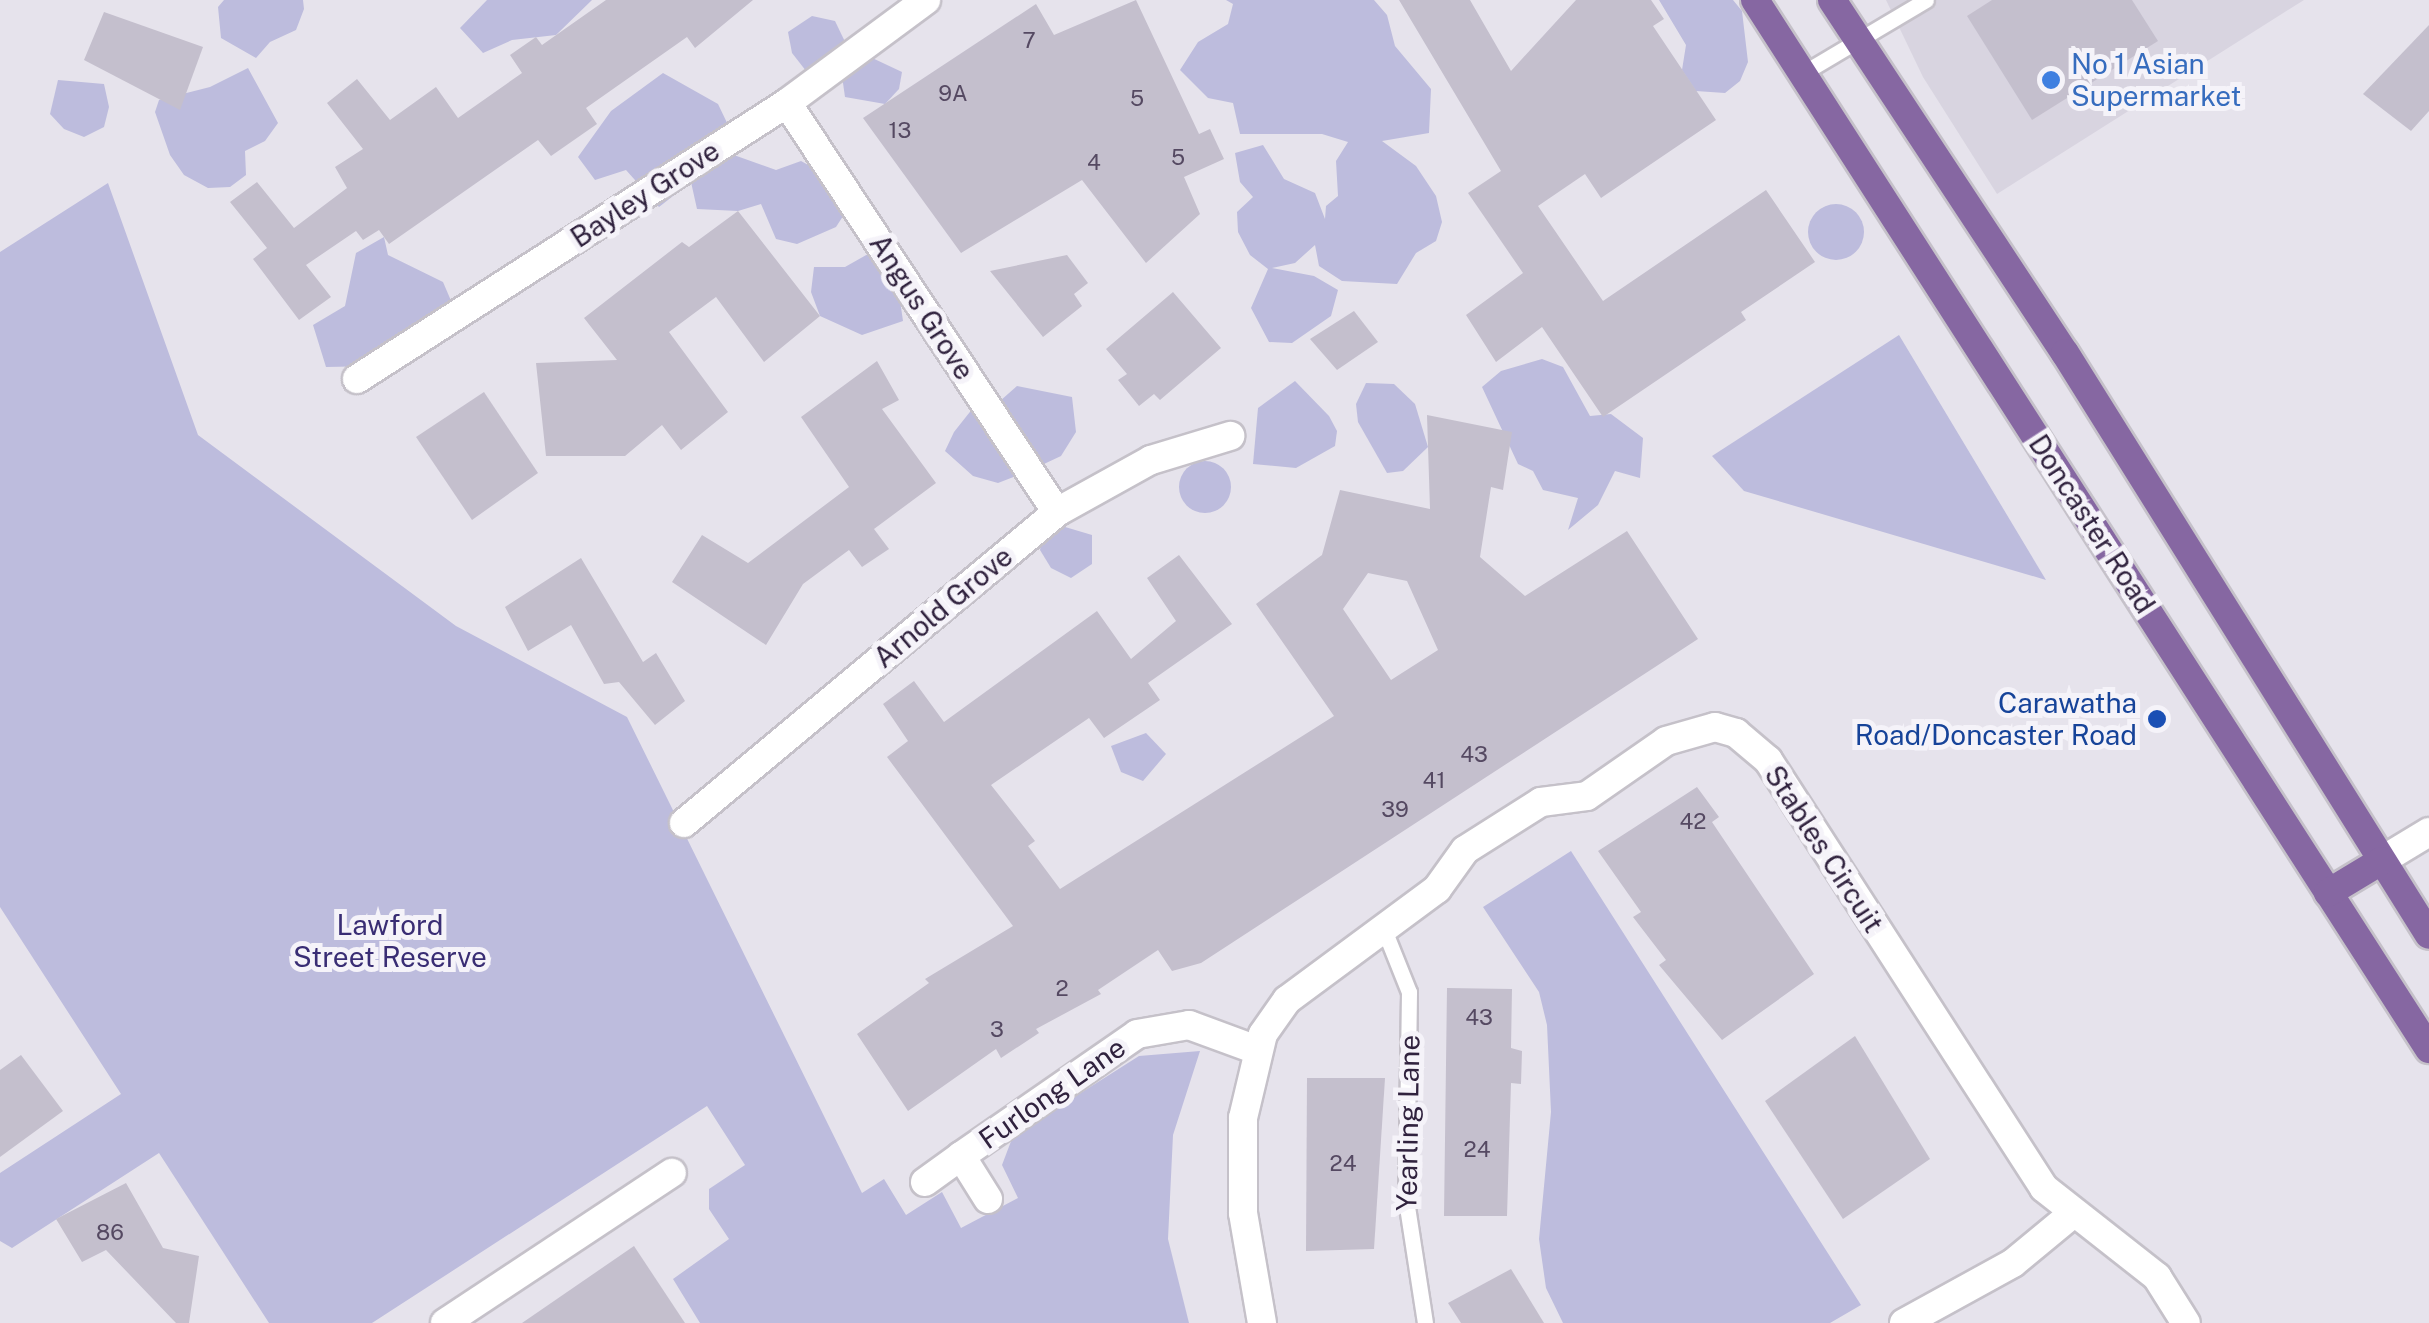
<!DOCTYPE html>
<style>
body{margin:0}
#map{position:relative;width:2429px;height:1323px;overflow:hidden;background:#e6e3ec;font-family:"Public Sans",sans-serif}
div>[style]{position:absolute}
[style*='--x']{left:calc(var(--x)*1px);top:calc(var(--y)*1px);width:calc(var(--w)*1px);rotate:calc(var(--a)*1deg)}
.built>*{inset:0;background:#d8d4e0}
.green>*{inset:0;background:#bdbcdd}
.round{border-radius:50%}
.building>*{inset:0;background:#c4bfcd}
.roads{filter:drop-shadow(2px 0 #c5c1c9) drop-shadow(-2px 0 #c5c1c9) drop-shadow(0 2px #c5c1c9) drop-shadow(0 -2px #c5c1c9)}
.service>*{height:15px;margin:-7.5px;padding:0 7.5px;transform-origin:7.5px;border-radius:7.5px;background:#fff}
.minor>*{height:28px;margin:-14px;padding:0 14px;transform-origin:14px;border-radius:14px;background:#fff}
.primary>*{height:28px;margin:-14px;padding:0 14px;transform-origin:14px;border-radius:14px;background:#8667a2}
.dots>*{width:28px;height:28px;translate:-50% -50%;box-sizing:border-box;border:5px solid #f5f3f9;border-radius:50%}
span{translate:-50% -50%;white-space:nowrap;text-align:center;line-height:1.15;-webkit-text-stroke:10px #f5f3f9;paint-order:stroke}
.number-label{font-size:22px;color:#554962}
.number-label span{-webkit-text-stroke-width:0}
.shop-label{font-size:28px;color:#366cbe}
.left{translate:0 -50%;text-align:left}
.street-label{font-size:28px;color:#30223e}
.transit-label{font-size:28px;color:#164399}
.right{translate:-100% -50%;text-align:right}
.park-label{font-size:28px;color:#392d74}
</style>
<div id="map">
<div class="built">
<div style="clip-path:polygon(1886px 0,2304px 0,1997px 194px,1923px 77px)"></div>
</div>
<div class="green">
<div style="clip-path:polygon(224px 0,303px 0,304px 9px,296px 30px,270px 42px,256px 58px,221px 38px,218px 7px)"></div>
<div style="clip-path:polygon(487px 0,592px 0,556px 35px,512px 40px,483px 53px,460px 28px)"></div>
<div style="clip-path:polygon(1226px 0,1374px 0,1387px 15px,1395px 46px,1431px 89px,1429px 133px,1382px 141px,1416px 166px,1436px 196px,1442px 222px,1436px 241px,1416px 253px,1397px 284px,1342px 281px,1319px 266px,1315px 245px,1295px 263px,1272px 268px,1314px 276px,1338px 290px,1331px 316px,1292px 343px,1269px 342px,1251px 308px,1268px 269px,1250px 255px,1238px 232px,1237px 212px,1253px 197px,1240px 182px,1235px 153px,1263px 145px,1284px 179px,1315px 193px,1325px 219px,1326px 206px,1338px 196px,1336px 161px,1348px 142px,1322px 134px,1240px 134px,1233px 103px,1208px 98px,1180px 70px,1198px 42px,1228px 24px,1233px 4px)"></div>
<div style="clip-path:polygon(1659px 0,1733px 0,1742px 11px,1748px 62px,1740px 81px,1725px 93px,1696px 91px,1682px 70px,1686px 45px)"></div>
<div style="clip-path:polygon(812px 16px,835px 21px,848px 48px,810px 76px,792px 53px,788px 32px)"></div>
<div style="clip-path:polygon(868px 56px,902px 72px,899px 89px,885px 104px,845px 97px,842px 76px)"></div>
<div style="clip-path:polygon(248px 68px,278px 123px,265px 141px,245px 151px,246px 175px,230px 187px,208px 188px,184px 175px,170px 155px,155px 112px,159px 100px,210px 87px)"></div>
<div style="clip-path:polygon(663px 73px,718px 104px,730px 129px,717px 149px,776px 170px,801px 161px,839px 182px,847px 210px,836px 227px,797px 244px,776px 239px,761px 204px,738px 211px,697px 209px,691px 182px,659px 207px,626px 170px,595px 180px,578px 157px,611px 111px)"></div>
<div style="clip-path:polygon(58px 80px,104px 84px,109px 107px,104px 127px,84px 137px,64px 129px,50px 114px)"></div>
<div style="clip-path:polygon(108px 183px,198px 435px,456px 626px,627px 717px,862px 1193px,884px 1179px,906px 1215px,942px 1192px,961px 1228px,1018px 1198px,1002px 1165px,1013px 1136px,1139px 1056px,1200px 1051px,1173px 1135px,1168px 1239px,1189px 1323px,700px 1323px,673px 1279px,729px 1239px,709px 1209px,709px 1189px,745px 1165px,707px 1106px,372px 1323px,269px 1323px,159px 1153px,12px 1248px,0 1241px,0 1173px,121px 1094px,0 907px,0 252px)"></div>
<div class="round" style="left:1808px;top:204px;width:56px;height:56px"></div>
<div style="clip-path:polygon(384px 237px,388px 255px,443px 282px,452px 303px,377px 366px,326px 367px,313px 325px,345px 306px,356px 253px)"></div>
<div style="clip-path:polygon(868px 254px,895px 266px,903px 321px,862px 335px,820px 316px,811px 292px,814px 267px,845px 267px)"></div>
<div style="clip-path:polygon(1899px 335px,2046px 580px,1744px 491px,1712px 456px)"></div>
<div style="clip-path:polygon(1542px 359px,1563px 367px,1590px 416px,1611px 414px,1643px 438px,1640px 478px,1615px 471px,1598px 505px,1568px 530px,1578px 498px,1543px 490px,1533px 471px,1518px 464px,1482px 387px,1501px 371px)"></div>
<div style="clip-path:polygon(1295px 381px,1329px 416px,1337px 431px,1335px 446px,1296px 468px,1253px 464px,1258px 408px)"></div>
<div style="clip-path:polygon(1366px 383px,1394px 384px,1415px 404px,1428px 447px,1403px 471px,1387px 473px,1358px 422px,1356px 404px)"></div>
<div style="clip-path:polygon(1017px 386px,1072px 397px,1076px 432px,1061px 456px,1029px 471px,998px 483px,973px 476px,945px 451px,954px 432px,973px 408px,1000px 401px)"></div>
<div class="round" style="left:1179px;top:461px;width:52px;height:52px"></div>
<div style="clip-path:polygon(1045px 521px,1092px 535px,1092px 564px,1071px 578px,1051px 568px,1040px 550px)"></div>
<div style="clip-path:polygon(1146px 733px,1166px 754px,1143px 781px,1121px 772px,1111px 746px)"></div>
<div style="clip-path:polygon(1571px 851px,1861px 1305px,1830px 1323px,1563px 1323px,1546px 1288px,1539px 1239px,1551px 1112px,1547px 1025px,1539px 992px,1483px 907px)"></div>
</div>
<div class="building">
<div style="clip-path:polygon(606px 0,753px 0,695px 48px,687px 37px,586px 108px,597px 124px,551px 156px,538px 140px,389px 244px,379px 230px,363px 240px,356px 231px,306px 265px,331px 297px,299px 320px,253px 259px,267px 248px,230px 202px,257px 182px,294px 228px,347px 188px,335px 167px,363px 149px,327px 103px,357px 79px,390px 120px,436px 87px,458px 118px,522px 73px,510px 55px,536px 37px,542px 45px)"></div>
<div style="clip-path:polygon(1136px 0,1199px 134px,1210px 129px,1224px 159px,1184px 177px,1200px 214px,1146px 263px,1082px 180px,961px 253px,863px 118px,1036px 4px,1054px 35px)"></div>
<div style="clip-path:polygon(1399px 0,1470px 0,1511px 71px,1576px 0,1651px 0,1664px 19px,1653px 26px,1716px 120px,1601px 198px,1585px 174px,1538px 206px,1603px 301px,1766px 190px,1815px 262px,1741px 312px,1746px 320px,1603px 417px,1542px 327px,1496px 362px,1466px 315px,1523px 273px,1468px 193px,1501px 171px)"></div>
<div style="clip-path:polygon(1992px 0,2132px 0,2158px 41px,2032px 120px,1967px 16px)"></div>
<div style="clip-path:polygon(104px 12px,203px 47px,180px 110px,84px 60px)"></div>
<div style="clip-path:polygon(2429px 25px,2429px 111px,2411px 131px,2363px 94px)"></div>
<div style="clip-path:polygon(738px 211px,820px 316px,764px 362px,716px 297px,669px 332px,728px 412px,681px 450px,662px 425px,625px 456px,546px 456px,536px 363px,617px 360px,584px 318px,682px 242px,689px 247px)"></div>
<div style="clip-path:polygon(1067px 255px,1088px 283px,1074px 294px,1082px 306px,1043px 337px,990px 271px)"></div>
<div style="clip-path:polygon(1173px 292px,1221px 348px,1160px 400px,1154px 394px,1139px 406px,1118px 380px,1127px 374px,1106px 349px)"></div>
<div style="clip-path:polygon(1354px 311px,1378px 342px,1337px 370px,1310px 339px)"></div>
<div style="clip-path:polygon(877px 361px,899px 400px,882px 409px,936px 483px,874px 529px,889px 549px,862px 567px,849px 550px,803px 584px,766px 645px,672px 582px,702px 535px,748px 563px,849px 487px,801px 417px)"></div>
<div style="clip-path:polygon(484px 392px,538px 473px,472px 520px,416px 437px)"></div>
<div style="clip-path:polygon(evenodd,1427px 415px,1512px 432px,1503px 490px,1491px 487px,1480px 557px,1525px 596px,1627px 531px,1698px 639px,1201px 963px,1172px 971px,1158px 950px,1098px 990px,1101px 994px,1036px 1029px,1039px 1033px,1001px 1058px,996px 1049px,908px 1111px,857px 1034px,929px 983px,925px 979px,1013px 926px,887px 757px,908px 741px,883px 704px,914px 681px,944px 722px,1097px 611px,1131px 659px,1176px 621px,1147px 578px,1179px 555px,1232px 624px,1148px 683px,1160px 700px,1104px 738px,1089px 718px,991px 785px,1035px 841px,1028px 846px,1060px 889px,1334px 716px,1256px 604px,1322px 555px,1340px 490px,1430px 509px,1427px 415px,1368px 573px,1407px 581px,1438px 650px,1391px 680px,1343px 609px,1368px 573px)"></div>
<div style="clip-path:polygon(581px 558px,643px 662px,656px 653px,685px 701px,655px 725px,619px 682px,604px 684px,571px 625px,528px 651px,505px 607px)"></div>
<div style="clip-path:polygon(1697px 787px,1719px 817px,1712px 822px,1814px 974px,1722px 1040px,1659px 965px,1666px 960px,1633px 917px,1641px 912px,1598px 851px)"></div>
<div style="clip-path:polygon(1447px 988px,1512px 989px,1511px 1048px,1522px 1051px,1521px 1084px,1511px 1083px,1507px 1216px,1444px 1216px)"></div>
<div style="clip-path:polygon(1855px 1036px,1930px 1159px,1843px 1219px,1765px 1101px)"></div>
<div style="clip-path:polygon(21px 1055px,63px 1111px,0 1157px,0 1070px)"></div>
<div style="clip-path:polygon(1307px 1078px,1385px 1078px,1374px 1249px,1306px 1251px)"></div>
<div style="clip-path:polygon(126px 1183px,163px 1248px,199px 1256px,189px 1323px,176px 1323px,106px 1250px,82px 1262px,56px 1219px)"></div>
<div style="clip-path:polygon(634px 1246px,685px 1323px,522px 1323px)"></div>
<div style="clip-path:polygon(1511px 1269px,1544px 1323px,1461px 1323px,1448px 1303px)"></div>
</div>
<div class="roads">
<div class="service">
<div style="--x:1803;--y:73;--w:143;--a:-30.7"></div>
<div style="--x:1383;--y:927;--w:70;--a:68.2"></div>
<div style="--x:1409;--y:992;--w:208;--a:90.8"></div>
<div style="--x:1406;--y:1200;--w:124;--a:81.2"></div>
</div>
<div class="minor">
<div style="--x:787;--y:103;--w:490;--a:56.6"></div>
<div style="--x:357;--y:379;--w:511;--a:-32.69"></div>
<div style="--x:787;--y:103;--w:173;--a:-36.5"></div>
<div style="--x:684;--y:823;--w:486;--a:-39.8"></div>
<div style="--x:1057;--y:512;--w:107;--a:-29"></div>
<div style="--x:1151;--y:460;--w:83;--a:-16.9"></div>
<div style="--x:2381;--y:861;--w:56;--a:-31.1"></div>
<div style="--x:925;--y:1182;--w:44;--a:-35.8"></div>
<div style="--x:988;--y:1199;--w:51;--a:-122.1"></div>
<div style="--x:961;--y:1156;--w:214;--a:-34.7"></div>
<div style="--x:1137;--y:1034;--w:53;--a:-9.8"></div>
<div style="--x:1189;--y:1025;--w:72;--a:20.2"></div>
<div style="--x:445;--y:1323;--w:272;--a:-33.5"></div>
<div style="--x:1262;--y:1323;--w:112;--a:-99.8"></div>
<div style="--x:1243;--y:1213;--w:95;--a:-90"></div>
<div style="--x:1243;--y:1118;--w:86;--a:-76.6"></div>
<div style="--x:1263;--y:1034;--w:42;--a:-54.8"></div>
<div style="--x:1287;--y:1000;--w:187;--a:-36.5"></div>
<div style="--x:1437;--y:889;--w:48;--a:-54.3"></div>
<div style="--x:1465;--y:850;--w:90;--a:-32.3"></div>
<div style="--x:1541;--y:802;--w:46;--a:-7.4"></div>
<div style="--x:1587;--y:796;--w:96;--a:-34.8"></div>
<div style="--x:1666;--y:741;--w:51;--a:-15.9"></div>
<div style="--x:1715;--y:727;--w:22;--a:16"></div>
<div style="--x:1736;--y:733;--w:42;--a:40.2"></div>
<div style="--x:1768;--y:760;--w:509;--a:57.18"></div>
<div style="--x:2044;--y:1188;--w:144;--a:38.2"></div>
<div style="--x:2157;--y:1277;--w:54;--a:57.8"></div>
<div style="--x:1904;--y:1323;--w:124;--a:-28.8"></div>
<div style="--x:2013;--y:1263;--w:75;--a:-39.6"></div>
</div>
<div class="primary">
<div style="--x:1755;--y:0;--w:1247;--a:57.28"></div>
<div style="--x:1832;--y:0;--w:423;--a:56.6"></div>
<div style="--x:2065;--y:353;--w:686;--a:57.98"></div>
<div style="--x:2328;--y:893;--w:62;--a:-31.1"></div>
</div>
</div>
<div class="dots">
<div style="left:2051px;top:80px;background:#3f7fe0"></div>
<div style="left:2157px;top:719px;background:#1a4fb4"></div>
</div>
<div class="number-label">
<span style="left:1029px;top:41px">7</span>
<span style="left:953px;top:94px">9A</span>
<span style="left:1137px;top:99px">5</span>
<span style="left:900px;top:131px">13</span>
<span style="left:1178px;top:158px">5</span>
<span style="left:1094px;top:163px">4</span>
<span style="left:1474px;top:755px">43</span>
<span style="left:1434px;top:781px">41</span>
<span style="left:1395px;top:810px">39</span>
<span style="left:1693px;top:822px">42</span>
<span style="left:1062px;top:989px">2</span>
<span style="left:1479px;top:1018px">43</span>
<span style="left:997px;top:1030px">3</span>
<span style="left:1477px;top:1150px">24</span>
<span style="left:1343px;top:1164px">24</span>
<span style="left:110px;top:1233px">86</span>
</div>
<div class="shop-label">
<span class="left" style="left:2071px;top:80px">No 1 Asian<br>Supermarket</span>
</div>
<div class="street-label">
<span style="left:645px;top:194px;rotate:-33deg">Bayley Grove</span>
<span style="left:922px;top:307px;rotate:57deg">Angus Grove</span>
<span style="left:2092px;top:524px;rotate:57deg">Doncaster Road</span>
<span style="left:943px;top:607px;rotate:-40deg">Arnold Grove</span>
<span style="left:1824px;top:849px;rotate:57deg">Stables Circuit</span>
<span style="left:1052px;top:1093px;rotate:-35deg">Furlong Lane</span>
<span style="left:1408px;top:1123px;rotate:-89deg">Yearling Lane</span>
</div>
<div class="transit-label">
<span class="right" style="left:2137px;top:719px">Carawatha<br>Road/Doncaster Road</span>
</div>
<div class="park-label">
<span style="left:390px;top:941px">Lawford<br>Street Reserve</span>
</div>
</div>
